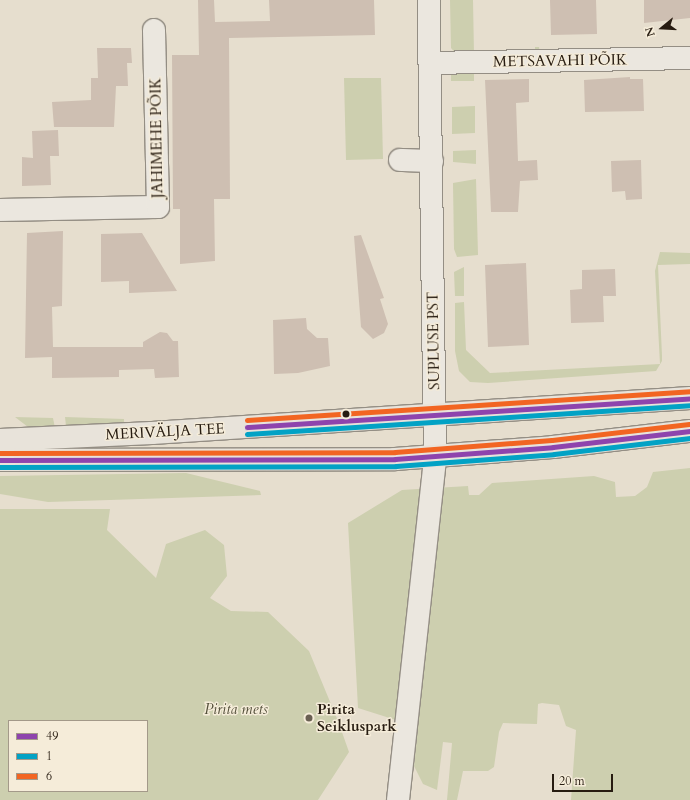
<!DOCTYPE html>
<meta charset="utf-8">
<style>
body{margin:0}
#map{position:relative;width:690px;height:800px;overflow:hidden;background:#e6dece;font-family:Cardo,serif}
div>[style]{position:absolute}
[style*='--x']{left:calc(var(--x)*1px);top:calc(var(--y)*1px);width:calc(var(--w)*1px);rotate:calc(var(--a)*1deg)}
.green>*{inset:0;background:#cdcfaf}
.building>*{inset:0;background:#cebfb2}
.roads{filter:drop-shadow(1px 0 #948e84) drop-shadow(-1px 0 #948e84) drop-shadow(0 1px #948e84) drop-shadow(0 -1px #948e84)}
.minor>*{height:22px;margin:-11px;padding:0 11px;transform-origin:11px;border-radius:11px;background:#ebe7df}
.major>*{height:22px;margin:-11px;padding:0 11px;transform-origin:11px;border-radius:11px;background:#e8e3da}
.bus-1>*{height:5px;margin:-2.5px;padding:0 2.5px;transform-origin:2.5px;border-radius:2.5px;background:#8e44ad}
.bus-2>*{height:5px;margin:-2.5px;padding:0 2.5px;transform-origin:2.5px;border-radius:2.5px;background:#02a2c5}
.bus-3>*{height:5px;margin:-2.5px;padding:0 2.5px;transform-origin:2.5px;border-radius:2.5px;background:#f26522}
.dots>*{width:11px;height:11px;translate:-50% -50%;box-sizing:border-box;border:2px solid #f5ecd9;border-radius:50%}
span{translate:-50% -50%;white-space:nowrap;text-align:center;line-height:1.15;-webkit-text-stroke:3px #f5ecd9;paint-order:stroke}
.street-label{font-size:15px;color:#271c11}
.poi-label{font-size:15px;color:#271c11;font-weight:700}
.left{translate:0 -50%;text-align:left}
.park-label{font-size:15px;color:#524e39;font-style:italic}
.legend{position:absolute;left:8px;top:720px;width:140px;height:72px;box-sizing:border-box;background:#f5ecd9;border:1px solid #a39989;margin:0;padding:5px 7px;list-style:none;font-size:12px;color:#271c11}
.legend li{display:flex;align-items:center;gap:8px;height:20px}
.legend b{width:20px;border:1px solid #a39989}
.north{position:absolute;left:642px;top:8px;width:40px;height:40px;-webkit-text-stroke:3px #f5ecd9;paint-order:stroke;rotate:252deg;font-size:11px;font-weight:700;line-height:16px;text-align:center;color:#271c11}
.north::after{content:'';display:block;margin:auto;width:14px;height:18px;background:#271c11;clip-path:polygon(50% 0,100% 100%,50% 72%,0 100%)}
.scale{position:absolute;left:552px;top:774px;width:61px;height:18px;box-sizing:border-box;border:2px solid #271c11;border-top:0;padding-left:5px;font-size:12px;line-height:14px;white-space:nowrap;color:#271c11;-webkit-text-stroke:3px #f5ecd9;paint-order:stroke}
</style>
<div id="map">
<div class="green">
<div style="clip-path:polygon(450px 0,473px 0,474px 54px,535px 53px,535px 47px,539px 47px,540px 55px,458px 56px,451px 48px)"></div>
<div style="clip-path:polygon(474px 71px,474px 81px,451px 81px,451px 72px)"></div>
<div style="clip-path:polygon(344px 78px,381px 78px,383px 159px,346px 160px)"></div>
<div style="clip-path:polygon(475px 106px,475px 133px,452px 134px,452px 107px)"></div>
<div style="clip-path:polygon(476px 150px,476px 164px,453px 162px,453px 151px)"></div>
<div style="clip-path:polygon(476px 179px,478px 255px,457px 257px,454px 249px,453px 183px)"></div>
<div style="clip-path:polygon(660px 252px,690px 253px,690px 264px,658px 265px,662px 356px,662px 361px,656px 371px,488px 383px,470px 382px,459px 371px,455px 351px,455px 303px,464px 302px,466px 350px,490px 373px,660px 364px,655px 271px)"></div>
<div style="clip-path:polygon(464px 267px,464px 296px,455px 296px,454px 272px)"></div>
<div style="clip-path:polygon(15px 417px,53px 418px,55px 428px,28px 427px)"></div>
<div style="clip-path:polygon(65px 417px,124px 419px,124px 423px,66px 426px)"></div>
<div style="clip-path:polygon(690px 468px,690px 800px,571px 800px,576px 730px,566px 726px,559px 705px,542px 703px,538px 704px,537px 724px,503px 723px,499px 732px,494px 767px,488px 771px,463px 771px,457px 800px,447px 800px,452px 743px,443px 742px,437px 790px,423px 784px,414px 766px,418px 727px,358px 708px,348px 523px,402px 490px,468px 486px,469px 495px,479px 495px,492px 483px,594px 476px,615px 482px,616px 497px,635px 496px,647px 487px,653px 472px)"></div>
<div style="clip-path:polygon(186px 473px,260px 491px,261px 495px,48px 502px,0 494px,0 476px)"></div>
<div style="clip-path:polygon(evenodd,0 509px,110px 509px,107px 530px,156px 578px,166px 544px,205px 530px,224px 545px,227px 576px,210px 598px,231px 611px,268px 612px,309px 651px,338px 721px,349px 752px,318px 800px,0 800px,0 509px,9px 721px,147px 721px,147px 791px,9px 791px,9px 721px)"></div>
</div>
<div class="building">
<div style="clip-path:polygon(198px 0,214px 0,215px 22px,270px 21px,269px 0,374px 0,375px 35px,229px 38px,230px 199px,214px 199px,215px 261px,180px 264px,180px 209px,173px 209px,172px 55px,199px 55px)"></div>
<div style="clip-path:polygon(550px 0,596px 0,597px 34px,551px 35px)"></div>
<div style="clip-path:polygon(644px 0,690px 0,690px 18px,644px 23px)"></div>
<div style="clip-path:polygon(97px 48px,131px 48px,132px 63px,127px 63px,128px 86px,116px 86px,114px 127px,54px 127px,52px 102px,91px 100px,91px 78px,98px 78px)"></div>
<div style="clip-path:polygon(630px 77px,630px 79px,643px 79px,644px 111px,585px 112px,584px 80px)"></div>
<div style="clip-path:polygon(529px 79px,529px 102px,516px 103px,518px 161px,537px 160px,538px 180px,520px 181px,518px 212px,491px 212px,485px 80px)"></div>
<div style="clip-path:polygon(58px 130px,59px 156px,50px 156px,51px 185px,22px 186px,22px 157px,33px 158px,32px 131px)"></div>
<div style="clip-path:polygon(641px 160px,642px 199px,626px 200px,625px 191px,612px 192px,611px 161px)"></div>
<div style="clip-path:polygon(63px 231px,62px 306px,52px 307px,53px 347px,143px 347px,143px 342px,160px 332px,167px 333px,173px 341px,178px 341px,179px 377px,155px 378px,154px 369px,119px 370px,119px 377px,52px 378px,52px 357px,25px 358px,27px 233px)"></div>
<div style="clip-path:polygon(142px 233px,177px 291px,129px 293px,129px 281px,101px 282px,101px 234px)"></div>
<div style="clip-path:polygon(361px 235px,384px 298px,380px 299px,388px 324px,384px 333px,373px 339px,361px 327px,354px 236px)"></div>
<div style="clip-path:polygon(526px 263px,529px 345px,488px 347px,485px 265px)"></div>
<div style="clip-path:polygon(615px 269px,616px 296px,603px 296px,604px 322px,571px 323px,570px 290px,582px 289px,582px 270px)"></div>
<div style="clip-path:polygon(306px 318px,307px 329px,317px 338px,328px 338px,330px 366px,298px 373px,274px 374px,273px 320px)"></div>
</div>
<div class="roads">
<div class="minor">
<div style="--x:430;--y:63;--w:260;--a:-1.1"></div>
<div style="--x:400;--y:160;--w:32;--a:2"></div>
<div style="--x:0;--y:210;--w:158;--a:-1.1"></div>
<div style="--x:158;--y:207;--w:177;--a:-91.3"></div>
<div style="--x:398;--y:800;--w:345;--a:-83.8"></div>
<div style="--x:435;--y:457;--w:457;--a:-90.8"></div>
</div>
<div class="major">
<div style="--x:0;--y:440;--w:152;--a:-2.6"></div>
<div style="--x:152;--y:433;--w:539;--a:-3.72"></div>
<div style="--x:0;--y:460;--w:395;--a:-0.1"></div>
<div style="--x:395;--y:459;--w:158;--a:-4.3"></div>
<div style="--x:553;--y:447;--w:138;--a:-6.7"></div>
</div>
</div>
<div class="bus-1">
<div style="--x:247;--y:427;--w:444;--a:-3.7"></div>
<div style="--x:0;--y:460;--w:395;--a:-0.1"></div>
<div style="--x:395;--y:459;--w:158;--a:-4.3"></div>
<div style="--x:553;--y:447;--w:138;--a:-6.7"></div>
</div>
<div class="bus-2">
<div style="--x:247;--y:434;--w:444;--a:-3.7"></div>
<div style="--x:0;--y:467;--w:396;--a:-0.1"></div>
<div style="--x:396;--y:466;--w:158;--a:-4.3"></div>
<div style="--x:554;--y:454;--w:137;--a:-6.7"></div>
</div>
<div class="bus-3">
<div style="--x:247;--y:420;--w:444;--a:-3.7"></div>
<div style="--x:0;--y:453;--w:395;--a:-0.1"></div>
<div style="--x:395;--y:452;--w:157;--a:-4.4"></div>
<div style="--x:552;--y:440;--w:138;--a:-6.7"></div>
</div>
<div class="dots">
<div style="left:346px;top:414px;background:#271c11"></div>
<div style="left:309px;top:718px;background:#6a6053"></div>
</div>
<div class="street-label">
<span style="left:560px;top:61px;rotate:-1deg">METSAVAHI PÕIK</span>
<span style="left:157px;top:138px;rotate:-91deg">JAHIMEHE PÕIK</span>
<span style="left:434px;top:341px;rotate:-91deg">SUPLUSE PST</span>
<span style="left:165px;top:432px;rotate:-3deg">MERIVÄLJA TEE</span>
</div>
<div class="poi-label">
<span class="left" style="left:317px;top:718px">Pirita<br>Seikluspark</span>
</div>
<div class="park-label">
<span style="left:236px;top:710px">Pirita mets</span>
</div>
<ul class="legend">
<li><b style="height:5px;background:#8e44ad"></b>49</li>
<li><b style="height:5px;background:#02a2c5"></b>1</li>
<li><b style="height:5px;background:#f26522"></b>6</li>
</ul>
<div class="north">N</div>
<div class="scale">20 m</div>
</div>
